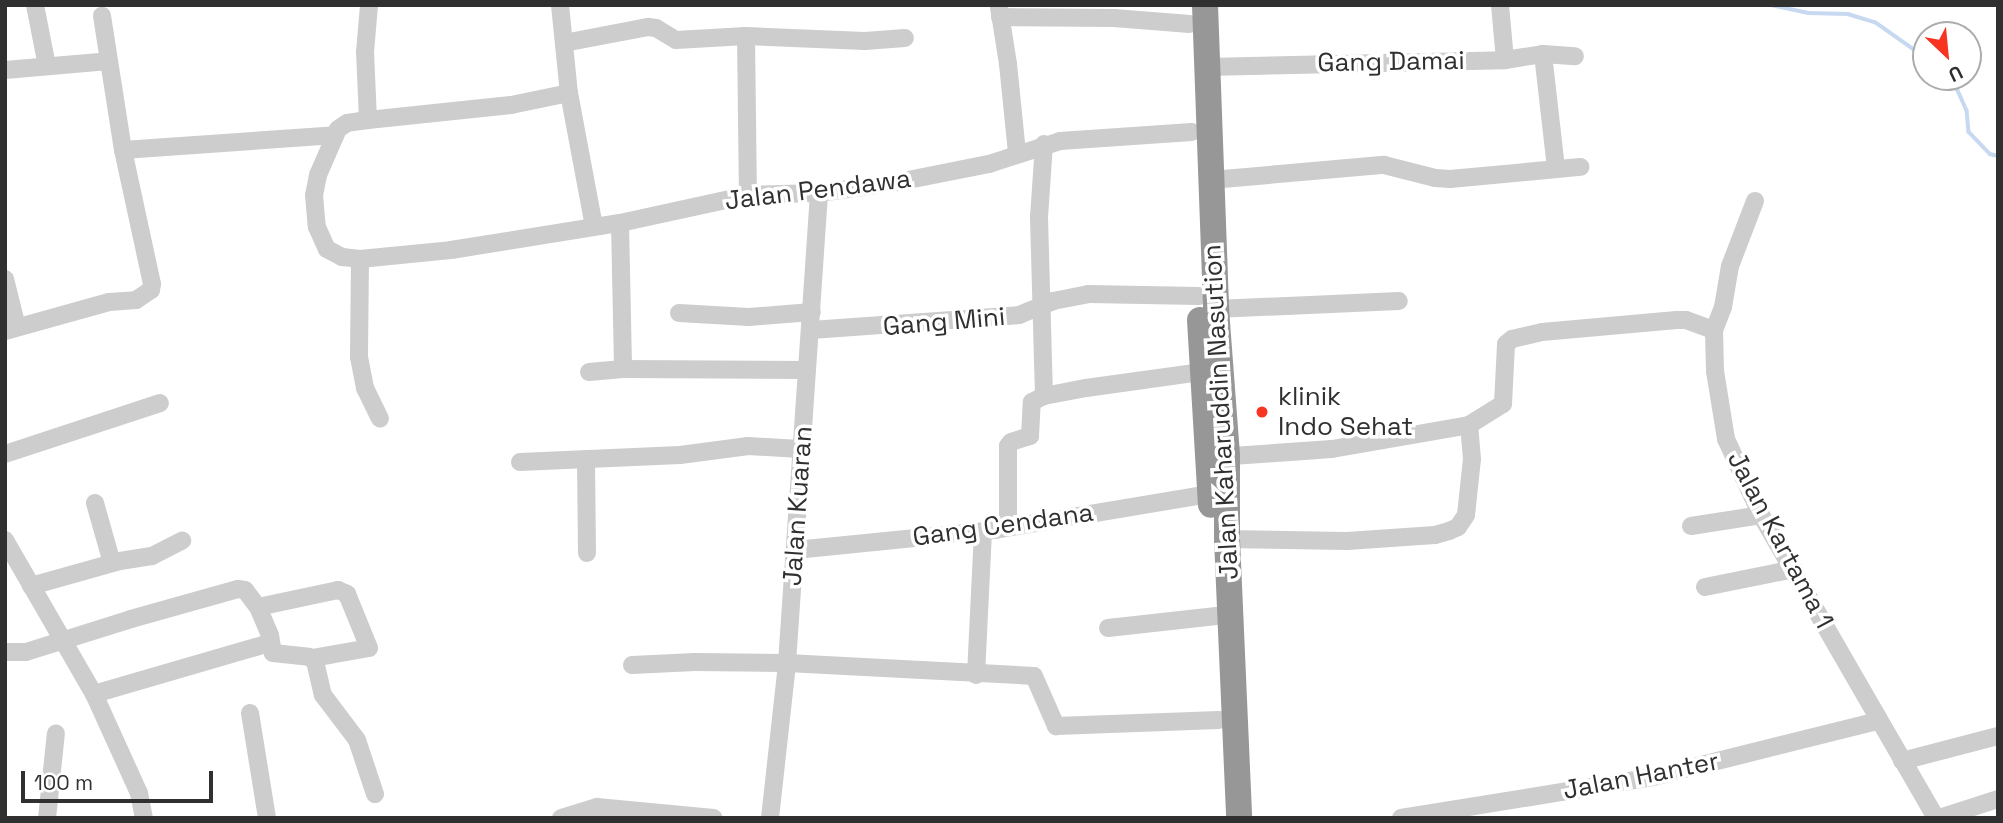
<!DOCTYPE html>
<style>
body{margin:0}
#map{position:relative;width:2003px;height:823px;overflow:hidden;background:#fff;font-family:"Space Grotesk",sans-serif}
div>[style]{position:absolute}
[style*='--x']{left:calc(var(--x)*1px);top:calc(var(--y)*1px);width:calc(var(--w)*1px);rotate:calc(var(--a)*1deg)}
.stream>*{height:3.5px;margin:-1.75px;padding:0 1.75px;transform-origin:1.75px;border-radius:1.75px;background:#c7d9f0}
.minor>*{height:18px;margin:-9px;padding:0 9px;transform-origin:9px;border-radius:9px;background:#cdcdcd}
.highway>*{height:26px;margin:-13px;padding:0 13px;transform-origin:13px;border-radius:13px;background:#979797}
.dots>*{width:19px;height:19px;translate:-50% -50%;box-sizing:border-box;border:4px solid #fff;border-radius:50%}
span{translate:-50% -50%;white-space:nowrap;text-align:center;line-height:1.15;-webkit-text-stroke:7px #fff;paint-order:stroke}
.street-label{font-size:26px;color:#303030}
.poi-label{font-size:26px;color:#303030}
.left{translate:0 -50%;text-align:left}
.frame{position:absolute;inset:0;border:7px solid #303030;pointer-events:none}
.north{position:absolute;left:1912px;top:21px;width:70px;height:70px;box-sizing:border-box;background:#fff;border:2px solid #acacac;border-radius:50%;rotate:154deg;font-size:19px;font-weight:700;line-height:28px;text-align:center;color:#303030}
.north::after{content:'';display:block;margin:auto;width:24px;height:32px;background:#f73422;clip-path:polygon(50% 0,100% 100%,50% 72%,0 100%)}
.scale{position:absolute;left:21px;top:771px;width:192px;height:32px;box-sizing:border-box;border:4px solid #303030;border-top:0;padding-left:9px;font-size:21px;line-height:24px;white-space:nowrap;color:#303030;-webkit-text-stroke:5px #fff;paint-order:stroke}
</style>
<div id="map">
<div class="stream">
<div style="--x:1771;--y:5;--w:38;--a:12"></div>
<div style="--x:1808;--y:13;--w:40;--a:1.4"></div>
<div style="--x:1848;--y:14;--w:28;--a:17"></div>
<div style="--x:1875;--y:22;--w:62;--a:35.2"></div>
<div style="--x:1952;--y:77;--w:36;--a:66"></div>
<div style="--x:1967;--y:110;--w:22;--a:85"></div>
<div style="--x:1969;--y:132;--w:30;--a:46"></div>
<div style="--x:1990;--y:154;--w:8;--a:14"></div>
</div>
<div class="minor">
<div style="--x:35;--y:5;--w:62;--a:78.9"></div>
<div style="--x:560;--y:5;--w:88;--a:84.2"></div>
<div style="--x:569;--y:93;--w:59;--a:168.3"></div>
<div style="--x:511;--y:105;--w:144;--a:174"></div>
<div style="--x:368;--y:120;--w:21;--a:172"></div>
<div style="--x:347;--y:123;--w:11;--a:146"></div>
<div style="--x:338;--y:129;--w:50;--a:113.5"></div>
<div style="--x:318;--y:175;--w:20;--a:101"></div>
<div style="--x:314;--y:195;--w:32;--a:85"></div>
<div style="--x:317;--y:227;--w:24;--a:66"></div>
<div style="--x:327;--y:249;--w:17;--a:28"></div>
<div style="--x:342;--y:257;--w:18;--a:6"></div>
<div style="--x:360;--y:259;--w:91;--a:-5.6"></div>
<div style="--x:451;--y:250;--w:171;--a:-9.1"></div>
<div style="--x:620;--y:223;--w:131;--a:-12.3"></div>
<div style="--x:748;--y:195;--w:71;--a:-1.6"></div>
<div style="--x:819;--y:193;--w:80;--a:-7.9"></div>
<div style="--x:898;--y:182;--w:93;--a:-11.2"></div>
<div style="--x:989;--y:164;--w:75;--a:-17.9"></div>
<div style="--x:1060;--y:141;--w:132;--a:-3.9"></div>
<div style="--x:1500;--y:5;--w:55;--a:84.8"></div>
<div style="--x:999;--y:7;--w:58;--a:81"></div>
<div style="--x:1008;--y:64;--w:88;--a:84.2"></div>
<div style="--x:1000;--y:17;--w:114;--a:0.5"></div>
<div style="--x:1114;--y:18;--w:76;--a:4.5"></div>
<div style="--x:746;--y:36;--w:159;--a:89.3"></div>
<div style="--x:564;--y:43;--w:86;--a:-10.8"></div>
<div style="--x:648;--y:27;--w:8;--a:7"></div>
<div style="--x:656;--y:28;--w:23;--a:31"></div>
<div style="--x:676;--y:40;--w:70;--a:-3.3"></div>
<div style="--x:746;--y:36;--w:119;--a:2.4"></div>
<div style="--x:865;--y:41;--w:40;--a:-4.3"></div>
<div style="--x:1543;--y:54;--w:115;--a:83.5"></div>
<div style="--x:1207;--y:67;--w:298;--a:-1.3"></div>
<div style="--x:1505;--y:60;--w:38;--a:-9"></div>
<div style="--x:1543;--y:54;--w:32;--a:4"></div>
<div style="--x:5;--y:70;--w:104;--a:-4.9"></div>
<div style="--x:569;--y:93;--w:135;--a:79.4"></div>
<div style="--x:368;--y:120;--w:68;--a:-92.5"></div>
<div style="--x:365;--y:52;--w:47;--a:-85.1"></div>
<div style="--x:1044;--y:144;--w:73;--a:93.9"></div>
<div style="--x:1039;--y:217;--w:179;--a:88.4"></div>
<div style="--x:123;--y:150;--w:213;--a:-4"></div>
<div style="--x:1211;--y:180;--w:174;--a:-5"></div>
<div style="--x:1384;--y:165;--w:53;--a:14.3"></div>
<div style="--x:1435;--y:178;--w:15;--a:4"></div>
<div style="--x:1450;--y:179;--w:131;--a:-5.3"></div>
<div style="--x:1755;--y:201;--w:70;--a:111"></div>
<div style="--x:1730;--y:266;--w:42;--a:99.7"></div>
<div style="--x:1723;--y:307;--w:25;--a:111"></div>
<div style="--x:1714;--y:330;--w:41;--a:88.6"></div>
<div style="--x:1715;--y:371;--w:69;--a:80.8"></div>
<div style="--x:1726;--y:439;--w:84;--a:65.3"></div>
<div style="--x:1761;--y:515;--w:350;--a:60"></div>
<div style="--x:620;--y:223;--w:146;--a:88.8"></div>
<div style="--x:360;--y:259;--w:98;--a:90.6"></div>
<div style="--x:359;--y:357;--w:32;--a:79"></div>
<div style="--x:365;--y:388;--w:34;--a:64"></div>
<div style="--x:5;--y:279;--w:49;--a:76"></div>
<div style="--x:1216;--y:309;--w:183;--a:-2.5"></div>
<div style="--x:679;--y:313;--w:70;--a:3.3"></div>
<div style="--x:749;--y:317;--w:63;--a:-4.5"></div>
<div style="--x:811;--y:330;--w:209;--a:-4.1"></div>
<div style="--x:1019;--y:315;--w:37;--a:-22"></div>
<div style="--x:1053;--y:301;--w:36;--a:-11"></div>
<div style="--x:1088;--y:294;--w:111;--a:1"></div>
<div style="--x:5;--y:331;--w:108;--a:-15.6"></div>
<div style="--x:109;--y:302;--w:27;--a:-4"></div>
<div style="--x:136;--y:300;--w:18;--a:-34"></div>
<div style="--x:151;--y:290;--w:6;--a:-81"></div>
<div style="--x:152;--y:284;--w:137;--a:-102.2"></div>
<div style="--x:123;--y:150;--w:136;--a:-98.9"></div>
<div style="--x:589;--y:372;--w:34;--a:-5"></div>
<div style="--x:623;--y:369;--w:184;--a:0.3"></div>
<div style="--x:5;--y:454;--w:163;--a:-18.2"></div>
<div style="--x:1218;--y:457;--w:114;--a:-4"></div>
<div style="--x:1332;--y:449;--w:139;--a:-9.9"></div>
<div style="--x:1469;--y:425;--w:40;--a:-32"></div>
<div style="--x:1503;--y:404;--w:60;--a:-87.1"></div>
<div style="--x:1506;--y:344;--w:8;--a:-40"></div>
<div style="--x:1512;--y:339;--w:31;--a:-13"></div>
<div style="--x:1542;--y:332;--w:135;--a:-5.1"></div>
<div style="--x:1676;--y:320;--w:10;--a:0"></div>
<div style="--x:1686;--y:320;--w:30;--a:20"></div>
<div style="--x:586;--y:459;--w:94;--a:89.4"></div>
<div style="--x:520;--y:462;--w:160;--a:-2.5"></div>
<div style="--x:680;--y:455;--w:69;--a:-7.5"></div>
<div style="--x:748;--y:446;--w:52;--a:3.3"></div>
<div style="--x:95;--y:503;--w:62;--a:74.2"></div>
<div style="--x:1691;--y:526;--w:71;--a:-8.9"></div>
<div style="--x:1008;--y:527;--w:81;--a:-90"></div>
<div style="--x:1008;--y:446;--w:5;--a:-53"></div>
<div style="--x:1011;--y:442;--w:20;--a:-18"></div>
<div style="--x:1030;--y:436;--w:34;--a:-87"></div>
<div style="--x:1032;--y:402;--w:13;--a:-27"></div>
<div style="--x:1044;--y:396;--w:43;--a:-10.8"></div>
<div style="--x:1086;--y:388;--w:117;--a:-7.9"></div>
<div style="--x:1227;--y:539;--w:120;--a:1"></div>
<div style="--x:1347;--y:541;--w:88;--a:-3.9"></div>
<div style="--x:1435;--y:535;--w:15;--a:-16"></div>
<div style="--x:1449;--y:531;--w:10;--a:-24"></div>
<div style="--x:1458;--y:527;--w:14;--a:-56"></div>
<div style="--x:1466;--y:515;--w:56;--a:-83.9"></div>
<div style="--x:1472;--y:459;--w:34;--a:-95"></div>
<div style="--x:5;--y:540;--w:178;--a:60"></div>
<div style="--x:94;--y:694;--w:109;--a:65.6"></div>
<div style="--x:139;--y:793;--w:25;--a:79"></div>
<div style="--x:795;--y:550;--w:200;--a:-5.7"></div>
<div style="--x:994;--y:530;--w:219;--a:-9.5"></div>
<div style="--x:31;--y:586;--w:92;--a:-15.7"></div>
<div style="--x:120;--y:561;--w:32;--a:-9"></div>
<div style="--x:152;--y:556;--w:34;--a:-27"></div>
<div style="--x:1705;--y:587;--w:91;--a:-11.4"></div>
<div style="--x:258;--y:607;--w:82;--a:-12"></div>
<div style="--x:338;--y:590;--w:10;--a:24"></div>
<div style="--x:347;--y:594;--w:58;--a:67.8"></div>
<div style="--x:369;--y:648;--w:58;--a:170"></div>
<div style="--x:1108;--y:628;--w:109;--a:-6.3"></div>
<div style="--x:5;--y:652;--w:21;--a:0"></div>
<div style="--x:26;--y:652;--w:110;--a:-17.4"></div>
<div style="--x:131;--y:619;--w:111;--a:-15.7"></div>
<div style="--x:238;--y:589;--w:7;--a:8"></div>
<div style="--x:245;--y:590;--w:21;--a:53"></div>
<div style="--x:258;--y:607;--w:30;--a:67"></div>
<div style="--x:270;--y:635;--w:18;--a:81"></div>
<div style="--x:273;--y:653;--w:36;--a:6"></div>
<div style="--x:309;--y:657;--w:7;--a:34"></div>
<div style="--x:315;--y:661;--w:35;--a:77"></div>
<div style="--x:323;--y:695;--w:56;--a:52.9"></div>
<div style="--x:357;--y:740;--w:57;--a:71.6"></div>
<div style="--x:632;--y:665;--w:63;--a:-2.7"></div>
<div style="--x:695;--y:662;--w:92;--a:0.6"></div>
<div style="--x:787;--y:663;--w:247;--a:3"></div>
<div style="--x:1034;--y:676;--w:55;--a:66.3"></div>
<div style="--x:1056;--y:726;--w:163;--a:-2.1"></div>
<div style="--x:976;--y:675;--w:144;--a:-87.2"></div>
<div style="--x:94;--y:694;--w:182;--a:-16.2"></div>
<div style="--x:250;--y:713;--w:106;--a:80.8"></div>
<div style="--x:1902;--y:761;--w:99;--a:-14.6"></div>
<div style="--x:47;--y:818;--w:85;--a:-84"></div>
<div style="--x:561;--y:818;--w:38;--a:-17"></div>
<div style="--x:597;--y:807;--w:117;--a:5.4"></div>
<div style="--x:770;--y:818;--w:156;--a:-83.7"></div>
<div style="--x:787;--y:663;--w:471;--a:-86.1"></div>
<div style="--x:1401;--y:818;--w:255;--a:-9.2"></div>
<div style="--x:1653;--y:777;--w:232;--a:-14"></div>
<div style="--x:1939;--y:818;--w:62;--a:-17.9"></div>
</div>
<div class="highway">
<div style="--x:1205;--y:5;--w:304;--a:87.9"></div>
<div style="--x:1216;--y:309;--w:148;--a:85.7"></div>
<div style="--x:1227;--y:457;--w:82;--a:90"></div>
<div style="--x:1227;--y:539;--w:279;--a:87.5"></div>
<div style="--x:1200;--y:320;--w:185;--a:86.6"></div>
</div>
<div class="dots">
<div style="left:1262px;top:412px;background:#f73422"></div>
</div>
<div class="street-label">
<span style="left:1391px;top:62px;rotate:-1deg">Gang Damai</span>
<span style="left:818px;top:190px;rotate:-7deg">Jalan Pendawa</span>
<span style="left:944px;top:322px;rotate:-5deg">Gang Mini</span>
<span style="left:1221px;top:412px;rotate:-93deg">Jalan Kaharuddin Nasution</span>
<span style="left:798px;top:506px;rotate:-86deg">Jalan Kuaran</span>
<span style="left:1003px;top:525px;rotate:-8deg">Gang Cendana</span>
<span style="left:1780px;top:540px;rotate:62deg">Jalan Kartama 1</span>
<span style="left:1641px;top:776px;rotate:-11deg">Jalan Hanter</span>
</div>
<div class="poi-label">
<span class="left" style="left:1278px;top:412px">klinik<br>Indo Sehat</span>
</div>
<div class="frame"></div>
<div class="north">U</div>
<div class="scale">100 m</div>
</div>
